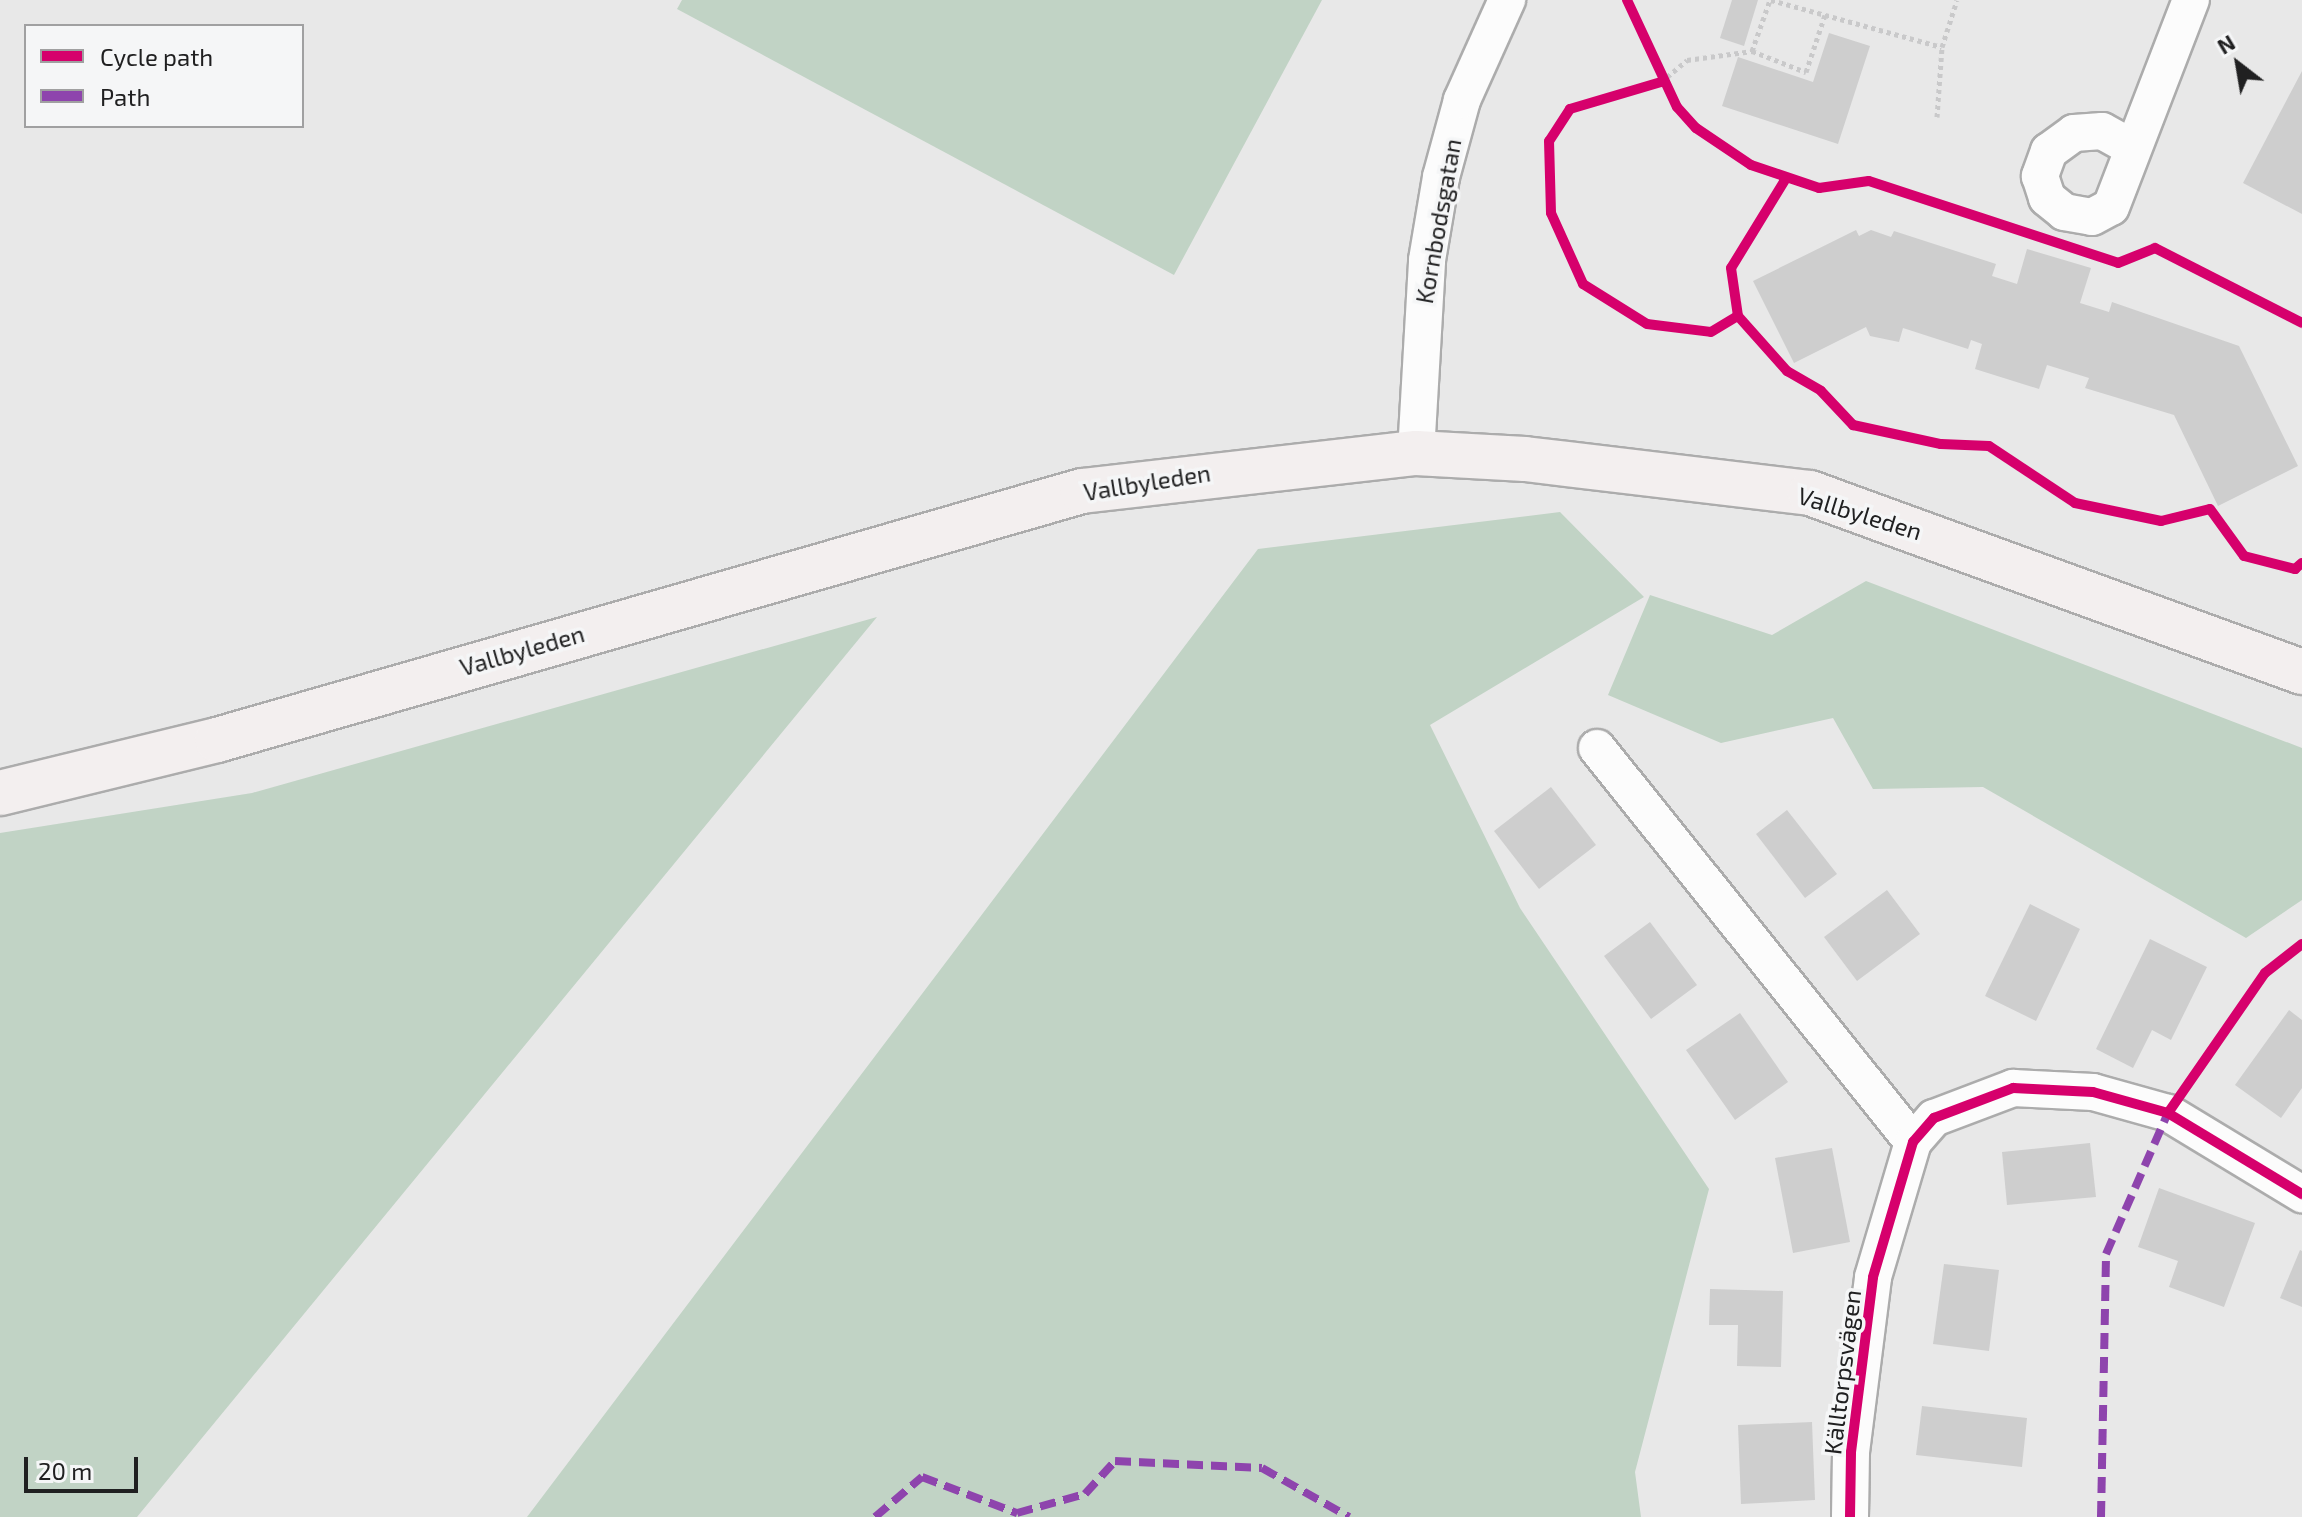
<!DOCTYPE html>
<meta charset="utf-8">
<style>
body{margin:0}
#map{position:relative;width:2302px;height:1517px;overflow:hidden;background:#e8e8e8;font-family:"Exo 2",sans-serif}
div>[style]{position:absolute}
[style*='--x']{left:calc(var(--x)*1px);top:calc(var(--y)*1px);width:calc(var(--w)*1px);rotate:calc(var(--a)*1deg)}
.green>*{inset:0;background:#c1d3c5}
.building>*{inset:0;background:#cecece}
.path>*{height:5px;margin-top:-2.5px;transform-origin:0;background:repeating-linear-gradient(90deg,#c9c9ca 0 4px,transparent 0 8px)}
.roads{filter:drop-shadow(2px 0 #acacac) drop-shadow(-2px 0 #acacac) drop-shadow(0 2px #acacac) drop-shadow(0 -2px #acacac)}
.street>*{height:36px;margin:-18px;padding:0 18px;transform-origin:18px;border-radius:18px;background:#fcfcfc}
.secondary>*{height:44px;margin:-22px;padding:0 22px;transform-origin:22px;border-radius:22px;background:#f3efef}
.quiet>*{height:8px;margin-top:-4px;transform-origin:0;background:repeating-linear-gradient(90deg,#8e44ad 0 16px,transparent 0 24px)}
.cycleway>*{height:10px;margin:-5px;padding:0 5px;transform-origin:5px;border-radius:5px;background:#d6006c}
span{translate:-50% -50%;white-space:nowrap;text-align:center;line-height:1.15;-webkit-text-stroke:7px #f5f6f7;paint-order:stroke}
.street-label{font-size:24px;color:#202021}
.legend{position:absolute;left:24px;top:24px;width:280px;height:104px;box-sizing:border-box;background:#f5f6f7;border:2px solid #a0a0a1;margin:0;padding:10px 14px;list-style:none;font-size:24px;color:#202021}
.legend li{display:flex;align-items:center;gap:16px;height:40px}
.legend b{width:40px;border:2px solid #a0a0a1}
.north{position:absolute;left:2198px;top:24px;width:80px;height:80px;-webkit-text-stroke:6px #f5f6f7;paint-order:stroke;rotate:329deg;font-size:22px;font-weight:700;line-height:32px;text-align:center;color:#202021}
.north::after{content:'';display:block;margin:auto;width:28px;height:36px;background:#202021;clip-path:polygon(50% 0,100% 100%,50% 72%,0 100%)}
.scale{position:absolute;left:24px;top:1457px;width:114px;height:36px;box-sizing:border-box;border:4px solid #202021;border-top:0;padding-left:10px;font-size:24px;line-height:28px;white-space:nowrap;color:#202021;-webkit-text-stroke:6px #f5f6f7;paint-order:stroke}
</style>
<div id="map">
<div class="green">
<div style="clip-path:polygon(682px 0,1322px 0,1174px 275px,677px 9px)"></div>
<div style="clip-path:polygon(1560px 512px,1644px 597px,1430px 725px,1520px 908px,1709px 1189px,1635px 1472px,1641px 1517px,527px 1517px,1258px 549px)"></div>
<div style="clip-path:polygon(1866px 581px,2302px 748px,2302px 900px,2246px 938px,1983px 787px,1873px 789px,1833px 718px,1721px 743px,1608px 695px,1650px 595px,1772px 635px)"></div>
<div style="clip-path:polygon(877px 617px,137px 1517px,0 1517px,0 833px,252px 793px)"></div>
</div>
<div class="building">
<div style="clip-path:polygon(1732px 0,1758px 0,1744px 46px,1720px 38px)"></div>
<div style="clip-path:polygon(1829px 33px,1870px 46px,1838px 144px,1722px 106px,1738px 57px,1813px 82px)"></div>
<div style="clip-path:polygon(2302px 71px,2302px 214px,2243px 183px)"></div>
<div style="clip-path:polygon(1856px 230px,1859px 236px,1871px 230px,1891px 237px,1894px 231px,1996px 264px,1992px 276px,2017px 284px,2027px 249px,2091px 268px,2080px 303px,2109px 312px,2112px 302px,2239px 346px,2298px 466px,2218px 506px,2174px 415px,2085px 388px,2089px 378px,2047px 365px,2039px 389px,1975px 369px,1982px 344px,1971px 340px,1968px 349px,1903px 328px,1899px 342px,1870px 336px,1866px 327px,1794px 363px,1753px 281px)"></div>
<div style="clip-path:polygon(1551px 787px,1596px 845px,1539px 889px,1494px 831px)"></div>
<div style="clip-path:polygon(1787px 810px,1837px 874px,1805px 898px,1756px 834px)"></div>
<div style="clip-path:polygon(1887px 890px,1920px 934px,1857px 981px,1824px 937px)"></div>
<div style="clip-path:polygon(2030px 904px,2080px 929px,2036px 1021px,1985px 996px)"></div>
<div style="clip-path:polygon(1650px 922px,1697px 985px,1651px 1019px,1604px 956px)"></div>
<div style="clip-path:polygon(2150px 939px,2207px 967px,2171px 1040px,2152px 1030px,2133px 1068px,2096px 1049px)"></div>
<div style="clip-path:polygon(2289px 1010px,2302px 1020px,2302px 1088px,2281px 1118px,2235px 1085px)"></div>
<div style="clip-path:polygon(1740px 1013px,1788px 1082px,1735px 1120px,1686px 1050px)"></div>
<div style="clip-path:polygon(2090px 1143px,2096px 1197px,2007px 1205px,2002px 1152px)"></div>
<div style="clip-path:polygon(1832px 1148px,1850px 1242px,1793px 1253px,1775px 1158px)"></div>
<div style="clip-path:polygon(2159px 1188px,2255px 1223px,2224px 1307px,2169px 1287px,2178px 1261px,2138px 1247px)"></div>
<div style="clip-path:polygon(2300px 1250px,2302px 1251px,2302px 1307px,2280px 1298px)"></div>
<div style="clip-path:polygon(1944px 1264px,1999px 1270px,1989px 1351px,1933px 1344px)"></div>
<div style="clip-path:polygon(1710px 1289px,1783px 1291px,1781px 1367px,1737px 1366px,1738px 1325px,1709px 1325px)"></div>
<div style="clip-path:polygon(1922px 1406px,2027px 1418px,2022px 1467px,1916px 1455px)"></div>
<div style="clip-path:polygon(1812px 1422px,1815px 1500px,1741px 1504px,1738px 1425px)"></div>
</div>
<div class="path">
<div style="--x:1771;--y:0;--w:177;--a:15.4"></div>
<div style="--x:1942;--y:47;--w:49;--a:-72.3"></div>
<div style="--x:1752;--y:51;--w:58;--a:21.3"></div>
<div style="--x:1806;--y:72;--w:60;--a:-71.6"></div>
<div style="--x:1661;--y:82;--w:34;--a:-40"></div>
<div style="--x:1687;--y:60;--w:66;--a:-7.9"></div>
<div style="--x:1752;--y:51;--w:54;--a:-70.6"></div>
<div style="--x:1937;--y:117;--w:70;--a:-85.9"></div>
</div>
<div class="roads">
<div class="street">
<div style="--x:2131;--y:147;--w:33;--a:-151"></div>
<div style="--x:2102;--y:131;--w:28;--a:176"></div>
<div style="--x:2074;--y:133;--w:31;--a:144"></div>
<div style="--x:2049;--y:151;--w:27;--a:110"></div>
<div style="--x:2040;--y:176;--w:23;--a:72"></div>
<div style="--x:2047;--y:198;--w:22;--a:39"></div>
<div style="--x:2064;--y:212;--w:28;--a:10"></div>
<div style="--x:2092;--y:217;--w:21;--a:-28"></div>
<div style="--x:2111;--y:207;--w:222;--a:-68.9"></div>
<div style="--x:1416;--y:453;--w:193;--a:-86.7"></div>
<div style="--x:1427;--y:260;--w:84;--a:-80.4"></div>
<div style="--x:1441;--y:177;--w:80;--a:-74.7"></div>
<div style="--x:1462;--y:100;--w:110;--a:-65.8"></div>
<div style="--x:1597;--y:748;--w:505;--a:51.27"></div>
<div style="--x:1850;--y:1517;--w:65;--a:-89.1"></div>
<div style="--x:1851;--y:1452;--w:176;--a:-82.8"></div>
<div style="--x:1873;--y:1277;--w:141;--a:-73.5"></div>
<div style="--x:1913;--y:1142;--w:32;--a:-49"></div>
<div style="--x:1934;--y:1118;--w:85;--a:-20.8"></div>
<div style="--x:2013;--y:1088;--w:80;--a:2.9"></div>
<div style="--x:2093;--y:1092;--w:78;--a:15.6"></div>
<div style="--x:2168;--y:1113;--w:157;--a:31.2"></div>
</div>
<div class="secondary">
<div style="--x:0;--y:793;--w:223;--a:-13.7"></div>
<div style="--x:217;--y:740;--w:900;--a:-16.06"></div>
<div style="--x:1082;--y:491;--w:336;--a:-6.5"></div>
<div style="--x:1416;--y:453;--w:109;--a:3.2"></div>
<div style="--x:1525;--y:459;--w:287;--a:6.8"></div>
<div style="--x:1810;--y:493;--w:524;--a:19.99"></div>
</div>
</div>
<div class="quiet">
<div style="--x:875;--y:1517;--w:62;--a:-40.4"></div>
<div style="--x:922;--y:1477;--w:102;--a:20.8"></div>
<div style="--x:1017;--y:1513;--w:71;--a:-15.6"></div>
<div style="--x:1085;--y:1494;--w:45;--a:-47.7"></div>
<div style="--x:1115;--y:1461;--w:147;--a:2.7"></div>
<div style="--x:1262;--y:1468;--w:100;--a:29.4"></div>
<div style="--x:2101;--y:1517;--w:263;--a:-88.9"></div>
<div style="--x:2106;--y:1254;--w:159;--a:-66.3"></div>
</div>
<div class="cycleway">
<div style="--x:1627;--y:0;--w:118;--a:65"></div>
<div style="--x:1677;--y:107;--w:28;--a:48"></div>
<div style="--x:1696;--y:128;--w:66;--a:33.9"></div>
<div style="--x:1751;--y:165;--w:72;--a:18.7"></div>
<div style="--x:1819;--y:188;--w:50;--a:-8"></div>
<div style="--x:1869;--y:181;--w:262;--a:18.2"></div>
<div style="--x:2118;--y:263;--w:40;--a:-22"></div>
<div style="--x:2155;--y:248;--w:165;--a:27"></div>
<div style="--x:1661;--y:82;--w:95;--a:163.5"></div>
<div style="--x:1570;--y:109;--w:38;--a:123"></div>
<div style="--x:1549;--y:141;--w:72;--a:88.4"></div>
<div style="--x:1551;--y:213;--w:78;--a:65.7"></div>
<div style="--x:1583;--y:284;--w:75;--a:32"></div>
<div style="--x:1647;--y:324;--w:64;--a:7.1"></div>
<div style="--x:1711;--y:332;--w:31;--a:-31"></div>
<div style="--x:1785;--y:180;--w:103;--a:121.5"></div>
<div style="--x:1731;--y:268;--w:49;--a:81.7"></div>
<div style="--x:1738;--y:316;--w:74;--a:48.3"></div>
<div style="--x:1787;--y:371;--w:39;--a:30"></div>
<div style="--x:1821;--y:391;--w:47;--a:46.7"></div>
<div style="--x:1853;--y:425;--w:90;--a:12.2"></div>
<div style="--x:1941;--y:444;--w:48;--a:2.4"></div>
<div style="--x:1989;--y:446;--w:103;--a:33.5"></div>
<div style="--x:2075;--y:503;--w:88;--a:11.8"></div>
<div style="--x:2161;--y:521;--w:50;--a:-13.8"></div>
<div style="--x:2210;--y:509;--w:58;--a:54.1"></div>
<div style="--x:2244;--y:556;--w:53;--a:14.3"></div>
<div style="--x:2295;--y:569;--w:9;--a:-41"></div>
<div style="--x:2168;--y:1113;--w:170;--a:-55.3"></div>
<div style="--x:2265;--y:973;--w:47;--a:-38.1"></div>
<div style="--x:1850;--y:1517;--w:65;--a:-89.1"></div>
<div style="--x:1851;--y:1452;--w:176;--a:-82.8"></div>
<div style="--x:1873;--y:1277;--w:141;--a:-73.5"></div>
<div style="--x:1913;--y:1142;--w:32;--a:-49"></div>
<div style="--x:1934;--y:1118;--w:85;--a:-20.8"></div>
<div style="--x:2013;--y:1088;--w:80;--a:2.9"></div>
<div style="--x:2093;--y:1092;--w:78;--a:15.6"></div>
<div style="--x:2168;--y:1113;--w:157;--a:31.2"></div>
</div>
<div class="street-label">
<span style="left:1438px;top:221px;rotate:-80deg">Kornbodsgatan</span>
<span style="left:1147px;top:482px;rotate:-9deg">Vallbyleden</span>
<span style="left:1860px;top:513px;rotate:17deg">Vallbyleden</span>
<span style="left:522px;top:650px;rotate:-16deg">Vallbyleden</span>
<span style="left:1842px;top:1372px;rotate:-83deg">Källtorpsvägen</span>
</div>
<ul class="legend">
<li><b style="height:10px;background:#d6006c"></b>Cycle path</li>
<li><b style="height:10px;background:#8e44ad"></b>Path</li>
</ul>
<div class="north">N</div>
<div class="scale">20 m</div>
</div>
